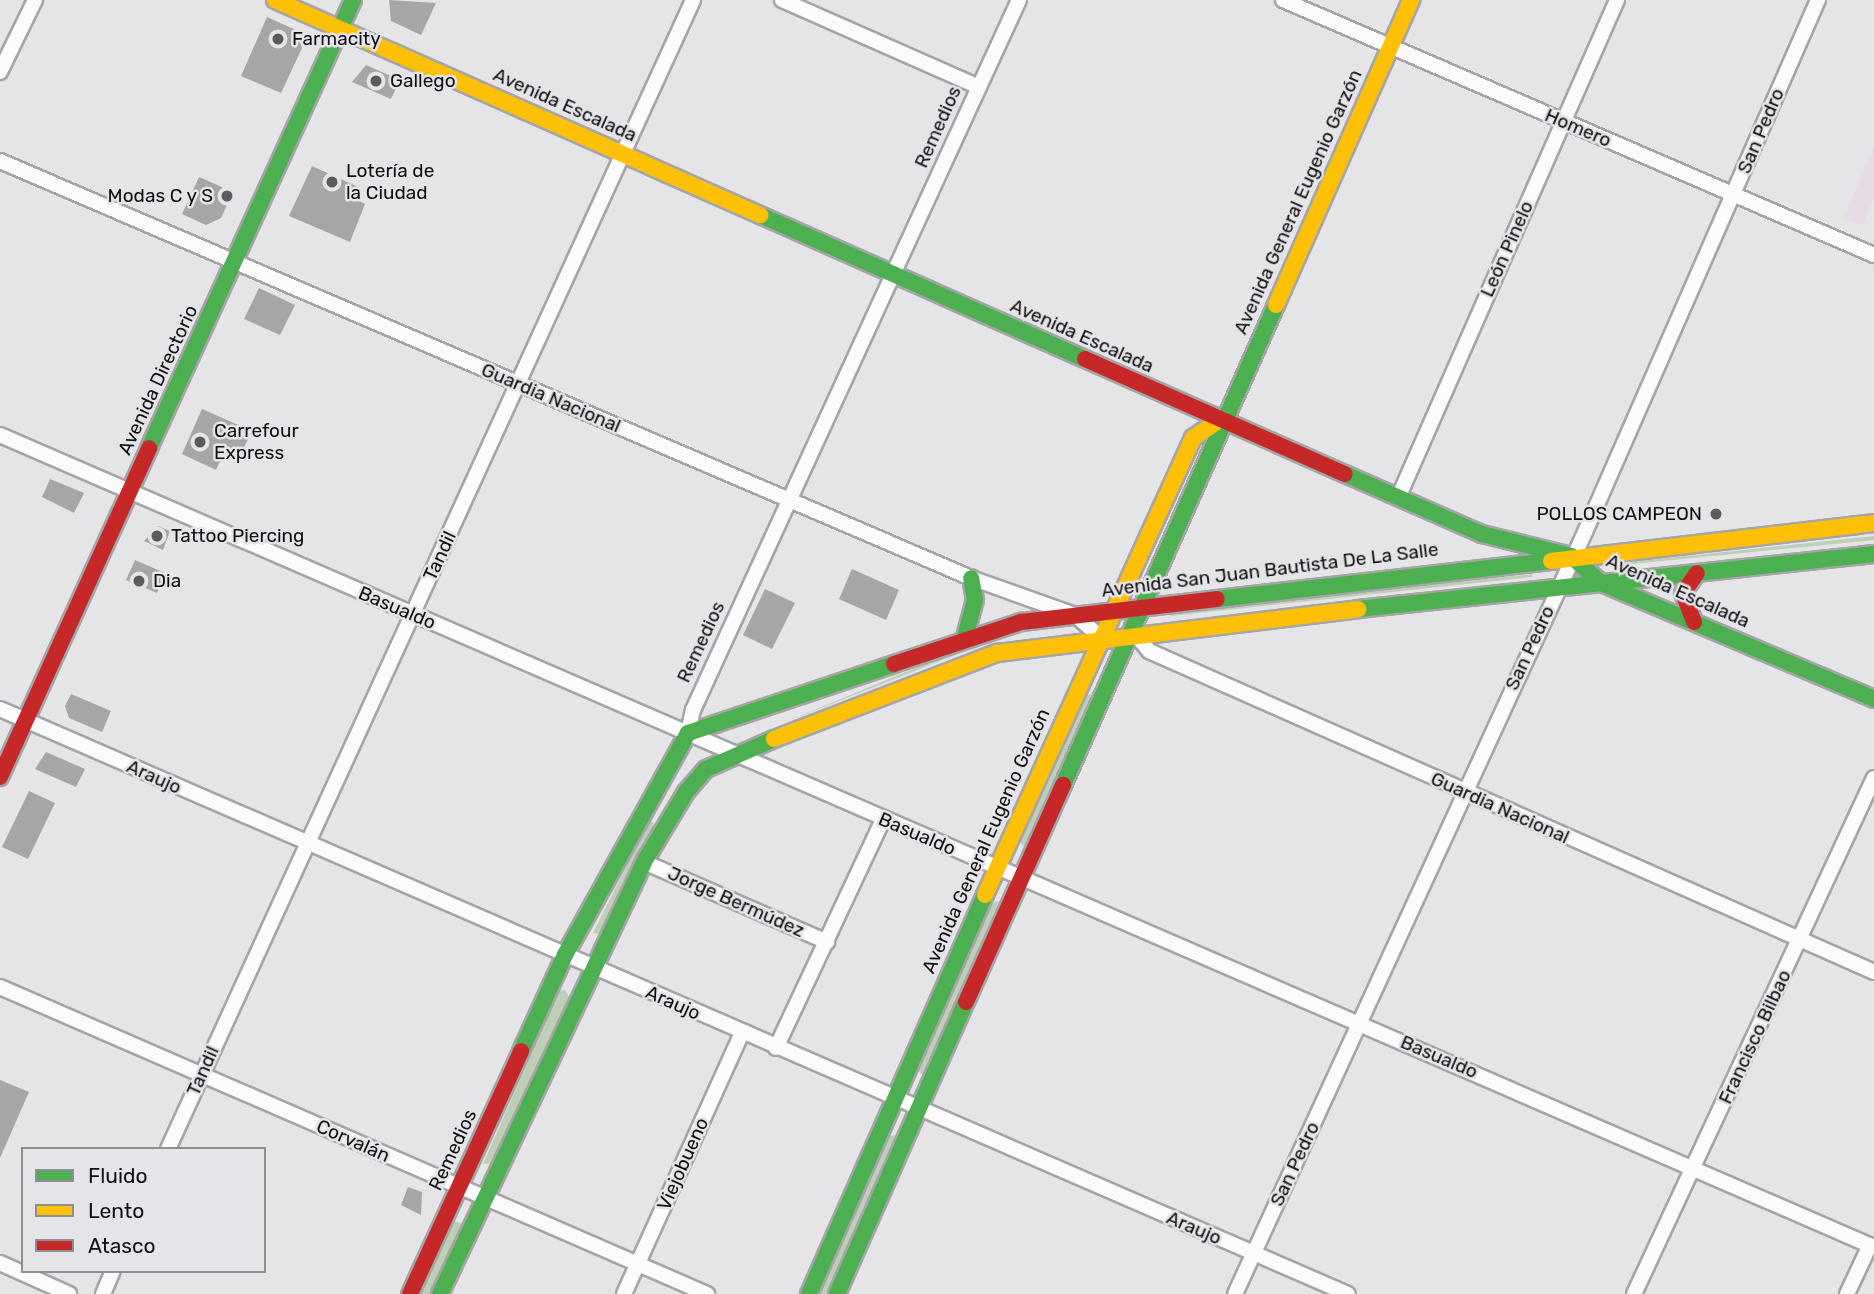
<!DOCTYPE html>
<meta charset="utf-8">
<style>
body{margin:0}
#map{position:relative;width:1874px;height:1294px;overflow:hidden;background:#e5e5e8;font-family:Rubik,sans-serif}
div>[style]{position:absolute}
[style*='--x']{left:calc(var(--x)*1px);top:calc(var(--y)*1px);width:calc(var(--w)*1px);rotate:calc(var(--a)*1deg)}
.education>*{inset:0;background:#e7dce5}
.green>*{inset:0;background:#bdcfb8}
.building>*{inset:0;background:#a6a6a8}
.roads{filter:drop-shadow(2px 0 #a5a5a7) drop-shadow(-2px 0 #a5a5a7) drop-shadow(0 2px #a5a5a7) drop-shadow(0 -2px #a5a5a7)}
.street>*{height:14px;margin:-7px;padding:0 7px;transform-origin:7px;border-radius:7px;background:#fbfbfc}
.fast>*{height:16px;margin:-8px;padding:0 8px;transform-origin:8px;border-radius:8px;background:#4caf50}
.slow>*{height:16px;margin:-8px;padding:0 8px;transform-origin:8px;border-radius:8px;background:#ffc107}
.jam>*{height:16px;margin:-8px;padding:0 8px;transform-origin:8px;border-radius:8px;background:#c62828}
.dots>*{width:19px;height:19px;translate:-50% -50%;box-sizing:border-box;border:4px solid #e4e4e9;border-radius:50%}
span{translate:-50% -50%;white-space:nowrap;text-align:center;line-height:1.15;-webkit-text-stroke:5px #e4e4e9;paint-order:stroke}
.poi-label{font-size:19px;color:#101012}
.left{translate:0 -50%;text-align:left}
.right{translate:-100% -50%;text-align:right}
.street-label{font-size:19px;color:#101012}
.legend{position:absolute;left:21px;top:1147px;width:245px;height:126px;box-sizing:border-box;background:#e4e4e9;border:2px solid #8f8f93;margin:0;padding:9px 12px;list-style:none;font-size:21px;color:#101012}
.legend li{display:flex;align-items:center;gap:14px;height:35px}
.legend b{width:35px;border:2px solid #8f8f93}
</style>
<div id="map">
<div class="education">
<div style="clip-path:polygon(1874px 147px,1874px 199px,1862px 226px,1843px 218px)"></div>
</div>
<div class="green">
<div style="clip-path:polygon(1874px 536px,1874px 540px,1602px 567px,1604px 565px)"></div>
<div style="clip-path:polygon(1533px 574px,1532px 577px,1170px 616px,1173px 611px)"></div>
<div style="clip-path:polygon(1055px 627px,1003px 636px,776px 726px,999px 633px)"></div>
<div style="clip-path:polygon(1092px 694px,1028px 847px,1023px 846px,1019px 840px,1084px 696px)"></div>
<div style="clip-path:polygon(650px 819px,656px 826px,600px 934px,593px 933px)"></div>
<div style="clip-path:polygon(999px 901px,926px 1075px,921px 1074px,917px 1068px,991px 903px)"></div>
<div style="clip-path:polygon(565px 990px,570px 998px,493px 1163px,483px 1164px,559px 991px)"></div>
<div style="clip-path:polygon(896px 1135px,830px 1294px,815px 1294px,886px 1136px)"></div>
<div style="clip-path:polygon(454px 1221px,463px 1224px,433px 1294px,417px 1294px)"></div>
</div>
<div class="building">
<div style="clip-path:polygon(389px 0,436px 3px,421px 35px,391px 21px)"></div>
<div style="clip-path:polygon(267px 17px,296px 30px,302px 48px,281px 93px,241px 76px)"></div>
<div style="clip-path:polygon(366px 65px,400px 80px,391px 99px,352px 82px)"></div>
<div style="clip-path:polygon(312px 166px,356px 186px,352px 197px,365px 204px,350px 242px,289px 216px)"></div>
<div style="clip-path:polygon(199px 177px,233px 192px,221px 218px,206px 225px,182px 214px)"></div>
<div style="clip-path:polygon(259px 288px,295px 305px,280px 335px,244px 319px)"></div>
<div style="clip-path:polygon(202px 409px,252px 431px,241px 454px,226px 448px,216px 470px,182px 454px)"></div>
<div style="clip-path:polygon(50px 479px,84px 493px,74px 513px,42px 497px)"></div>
<div style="clip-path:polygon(158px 526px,170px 531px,163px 550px,144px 541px)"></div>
<div style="clip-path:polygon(135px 560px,165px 573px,157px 593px,126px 580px)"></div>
<div style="clip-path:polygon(852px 569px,899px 590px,886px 620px,839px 599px)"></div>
<div style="clip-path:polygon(765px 589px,795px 603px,772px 649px,743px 635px)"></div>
<div style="clip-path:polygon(71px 694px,111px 711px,102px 732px,69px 718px,65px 706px)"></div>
<div style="clip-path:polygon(46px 752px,85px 769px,76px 787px,35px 769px)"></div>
<div style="clip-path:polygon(29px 791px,55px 803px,28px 859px,2px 847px)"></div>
<div style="clip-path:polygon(0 1080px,29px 1092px,0 1158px)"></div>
<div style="clip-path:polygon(408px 1187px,422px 1192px,421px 1215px,401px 1205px)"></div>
</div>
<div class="roads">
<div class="street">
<div style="--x:782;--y:0;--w:215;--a:23.8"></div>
<div style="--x:1283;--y:0;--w:644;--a:23.34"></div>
<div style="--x:0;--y:72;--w:80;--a:-64.1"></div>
<div style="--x:0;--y:161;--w:1057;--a:23.24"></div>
<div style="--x:971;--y:578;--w:110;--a:19.6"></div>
<div style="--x:1075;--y:615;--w:32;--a:41"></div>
<div style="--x:0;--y:435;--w:2042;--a:23.43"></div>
<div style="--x:1398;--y:498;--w:544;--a:-66.26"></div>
<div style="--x:1134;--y:633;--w:23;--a:50"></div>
<div style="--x:1149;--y:651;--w:793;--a:23.88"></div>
<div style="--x:0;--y:709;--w:1469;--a:23.46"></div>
<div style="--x:688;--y:733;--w:24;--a:-78"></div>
<div style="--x:693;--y:710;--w:781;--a:-65.34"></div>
<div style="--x:644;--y:862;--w:200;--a:23.6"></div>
<div style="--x:0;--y:987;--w:771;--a:23.47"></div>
<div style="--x:776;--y:1048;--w:252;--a:-64.9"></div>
<div style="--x:168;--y:1149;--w:1263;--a:-65.44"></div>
<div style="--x:0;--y:1263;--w:76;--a:24.2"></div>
<div style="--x:103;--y:1294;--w:25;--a:-67"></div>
<div style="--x:624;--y:1294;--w:286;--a:-65.7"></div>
<div style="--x:1235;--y:1294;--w:839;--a:-65.33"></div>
<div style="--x:1585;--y:532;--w:581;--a:-66.35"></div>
<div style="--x:1634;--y:1294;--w:569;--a:-65.06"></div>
<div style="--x:1847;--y:1294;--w:54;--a:-64.9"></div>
</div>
<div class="fast">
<div style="--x:760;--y:215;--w:355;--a:23.9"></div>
<div style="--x:149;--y:448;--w:492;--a:-65.5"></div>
<div style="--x:1345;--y:474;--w:150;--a:23.7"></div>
<div style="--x:1482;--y:534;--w:92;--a:13.9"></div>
<div style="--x:1571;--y:556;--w:40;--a:42"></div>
<div style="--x:1601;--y:583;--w:297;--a:23"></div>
<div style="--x:1217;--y:599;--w:336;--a:-6.5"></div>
<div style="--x:1358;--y:609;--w:519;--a:-6.08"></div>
<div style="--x:965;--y:637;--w:38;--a:-75"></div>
<div style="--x:975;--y:600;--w:22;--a:-100"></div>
<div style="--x:1063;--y:785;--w:525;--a:-66.07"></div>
<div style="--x:521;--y:1051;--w:106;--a:-65.4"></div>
<div style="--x:565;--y:955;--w:254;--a:-61"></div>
<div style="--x:688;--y:733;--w:217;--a:-18.5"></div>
<div style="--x:440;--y:1294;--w:478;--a:-64.7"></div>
<div style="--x:644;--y:862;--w:82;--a:-59"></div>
<div style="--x:686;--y:792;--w:30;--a:-49"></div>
<div style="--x:706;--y:769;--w:74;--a:-23.8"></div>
<div style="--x:809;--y:1294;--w:436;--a:-66.2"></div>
<div style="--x:837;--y:1294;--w:319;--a:-66.2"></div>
</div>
<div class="slow">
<div style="--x:275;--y:0;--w:531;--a:23.91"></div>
<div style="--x:1276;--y:305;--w:334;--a:-66.1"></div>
<div style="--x:1551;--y:561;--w:325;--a:-6.7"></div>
<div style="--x:774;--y:739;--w:239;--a:-21.1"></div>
<div style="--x:997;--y:653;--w:364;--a:-6.9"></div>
<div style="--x:985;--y:895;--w:502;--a:-65.53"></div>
<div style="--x:1193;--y:438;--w:34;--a:-34"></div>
</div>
<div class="jam">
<div style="--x:1085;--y:359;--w:284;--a:23.9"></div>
<div style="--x:1694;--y:622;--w:31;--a:-111"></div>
<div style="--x:1683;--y:593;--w:24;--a:-55"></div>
<div style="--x:894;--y:664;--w:134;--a:-18.3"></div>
<div style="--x:1021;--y:622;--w:197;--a:-6.7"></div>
<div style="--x:0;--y:777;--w:361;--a:-65.6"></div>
<div style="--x:966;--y:1002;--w:238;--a:-65.9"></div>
<div style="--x:410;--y:1294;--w:267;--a:-65.4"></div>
</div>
</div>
<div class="dots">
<div style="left:278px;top:39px;background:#5b5b5d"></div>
<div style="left:376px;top:81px;background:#5b5b5d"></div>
<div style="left:332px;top:182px;background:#5b5b5d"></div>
<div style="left:227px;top:196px;background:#5b5b5d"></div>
<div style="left:200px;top:442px;background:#5b5b5d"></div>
<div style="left:1716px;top:514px;background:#5b5b5d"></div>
<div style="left:157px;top:536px;background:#5b5b5d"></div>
<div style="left:139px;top:581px;background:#5b5b5d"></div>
</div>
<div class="poi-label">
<span class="left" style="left:292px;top:39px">Farmacity</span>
<span class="left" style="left:390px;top:81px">Gallego</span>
<span class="left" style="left:346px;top:182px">Lotería de<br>la Ciudad</span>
<span class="right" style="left:213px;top:196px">Modas C y S</span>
<span class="left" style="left:214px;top:442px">Carrefour<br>Express</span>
<span class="right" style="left:1702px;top:514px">POLLOS CAMPEON</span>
<span class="left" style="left:171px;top:536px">Tattoo Piercing</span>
<span class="left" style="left:153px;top:581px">Dia</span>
</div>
<div class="street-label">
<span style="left:565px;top:105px;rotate:24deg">Avenida Escalada</span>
<span style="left:938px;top:127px;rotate:-66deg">Remedios</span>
<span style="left:1578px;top:128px;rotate:23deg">Homero</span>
<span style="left:1761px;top:131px;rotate:-67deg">San Pedro</span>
<span style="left:1298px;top:202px;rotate:-66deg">Avenida General Eugenio Garzón</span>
<span style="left:1507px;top:249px;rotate:-66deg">León Pinelo</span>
<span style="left:1082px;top:336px;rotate:24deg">Avenida Escalada</span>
<span style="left:158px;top:380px;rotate:-65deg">Avenida Directorio</span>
<span style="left:551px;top:398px;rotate:23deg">Guardia Nacional</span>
<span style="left:440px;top:556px;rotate:-65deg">Tandil</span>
<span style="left:1270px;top:570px;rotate:-7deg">Avenida San Juan Bautista De La Salle</span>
<span style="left:1678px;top:591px;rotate:24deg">Avenida Escalada</span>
<span style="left:397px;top:608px;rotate:23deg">Basualdo</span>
<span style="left:701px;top:642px;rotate:-65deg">Remedios</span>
<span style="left:1530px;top:648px;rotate:-65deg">San Pedro</span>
<span style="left:154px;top:777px;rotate:24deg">Araujo</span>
<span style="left:1500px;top:808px;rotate:24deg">Guardia Nacional</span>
<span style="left:917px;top:834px;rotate:23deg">Basualdo</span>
<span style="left:986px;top:841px;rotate:-66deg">Avenida General Eugenio Garzón</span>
<span style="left:736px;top:902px;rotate:24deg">Jorge Bermúdez</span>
<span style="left:673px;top:1003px;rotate:24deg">Araujo</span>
<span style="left:1755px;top:1037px;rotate:-65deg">Francisco Bilbao</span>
<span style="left:1439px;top:1057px;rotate:23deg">Basualdo</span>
<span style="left:203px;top:1071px;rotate:-66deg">Tandil</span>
<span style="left:353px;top:1141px;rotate:24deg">Corvalán</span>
<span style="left:453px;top:1150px;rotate:-65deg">Remedios</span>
<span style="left:683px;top:1164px;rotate:-66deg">Viejobueno</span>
<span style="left:1295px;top:1164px;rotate:-65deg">San Pedro</span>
<span style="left:1194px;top:1228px;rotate:23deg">Araujo</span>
</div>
<ul class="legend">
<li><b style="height:9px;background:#4caf50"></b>Fluido</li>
<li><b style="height:9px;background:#ffc107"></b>Lento</li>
<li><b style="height:9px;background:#c62828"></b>Atasco</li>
</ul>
</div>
